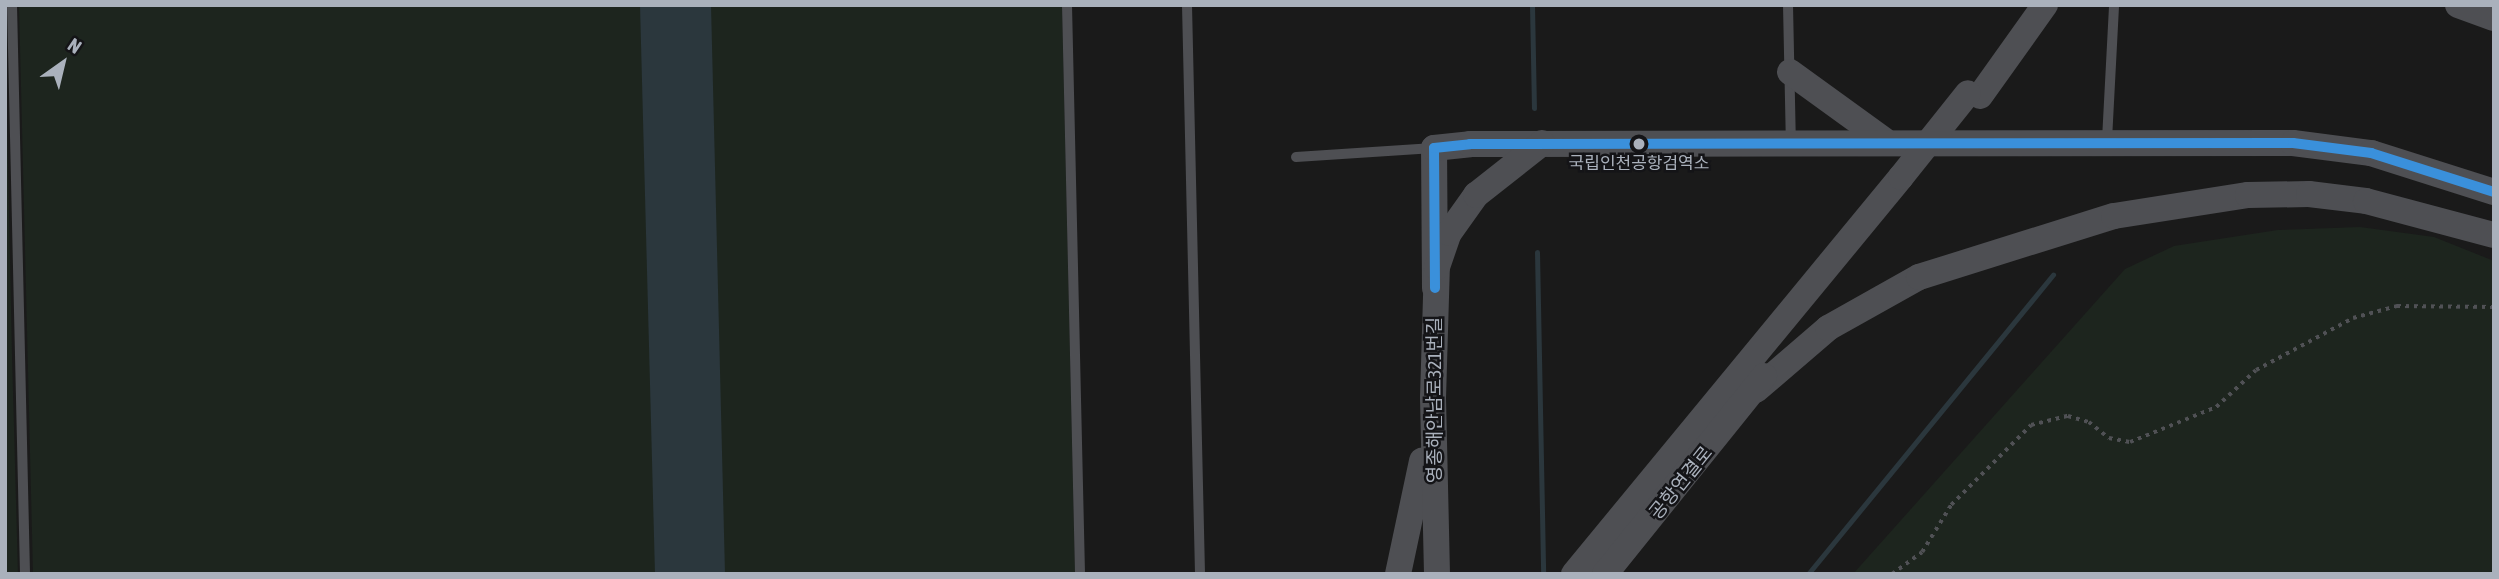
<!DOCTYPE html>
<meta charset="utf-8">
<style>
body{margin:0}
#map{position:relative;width:2499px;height:579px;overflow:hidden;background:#1a1a1a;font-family:"Asap Condensed","Noto Sans KR",sans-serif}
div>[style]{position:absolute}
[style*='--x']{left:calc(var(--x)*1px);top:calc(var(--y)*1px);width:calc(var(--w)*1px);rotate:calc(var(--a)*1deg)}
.green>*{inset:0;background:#1d251e}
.water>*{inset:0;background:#2b373d}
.stream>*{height:5px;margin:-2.5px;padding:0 2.5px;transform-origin:2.5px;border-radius:2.5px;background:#2b373d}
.path>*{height:3.5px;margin-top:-1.75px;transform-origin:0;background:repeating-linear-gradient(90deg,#505155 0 3.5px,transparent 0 8.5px)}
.service>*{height:10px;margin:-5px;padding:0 5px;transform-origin:5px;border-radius:5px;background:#4e4f53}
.tertiary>*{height:26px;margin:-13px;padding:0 13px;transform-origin:13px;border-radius:13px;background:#4e4f53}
.tertiary-bridge>*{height:26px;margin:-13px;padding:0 13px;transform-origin:13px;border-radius:13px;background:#4e4f53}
.bus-1>*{height:10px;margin:-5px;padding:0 5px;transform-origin:5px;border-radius:5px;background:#3a90db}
.dots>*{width:19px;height:19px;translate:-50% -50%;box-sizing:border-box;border:4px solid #141417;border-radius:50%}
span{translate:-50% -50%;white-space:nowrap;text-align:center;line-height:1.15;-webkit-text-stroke:5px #141417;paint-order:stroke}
.bus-label{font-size:17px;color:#aab1bc}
.street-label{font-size:19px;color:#aab1bc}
.frame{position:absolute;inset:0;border:7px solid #aab1bc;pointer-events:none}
.north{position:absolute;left:28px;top:28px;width:70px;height:70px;-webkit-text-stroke:5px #141417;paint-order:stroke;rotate:34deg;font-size:19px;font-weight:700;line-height:28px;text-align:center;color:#aab1bc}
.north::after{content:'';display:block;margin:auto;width:24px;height:32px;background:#aab1bc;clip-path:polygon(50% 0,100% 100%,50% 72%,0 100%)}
</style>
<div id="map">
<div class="green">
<div style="clip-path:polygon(19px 5px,1062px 5px,1075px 574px,33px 574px)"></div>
<div style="clip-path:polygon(5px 22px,12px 355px,18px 574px,5px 574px)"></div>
<div style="clip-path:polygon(2360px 227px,2434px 237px,2494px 261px,2494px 574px,1853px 574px,2125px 269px,2174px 246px,2278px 230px)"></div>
</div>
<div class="water">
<div style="clip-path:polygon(640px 5px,711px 5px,725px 574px,655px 574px)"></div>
</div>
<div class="stream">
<div style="--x:1532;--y:5;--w:103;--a:88.9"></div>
<div style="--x:1537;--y:252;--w:322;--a:88.9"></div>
<div style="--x:1808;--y:574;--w:387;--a:-50.7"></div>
</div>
<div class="path">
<div style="--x:1892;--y:574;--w:37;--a:-36"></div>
<div style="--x:1922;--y:552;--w:55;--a:-58.3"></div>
<div style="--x:1951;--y:505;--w:113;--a:-45"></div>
<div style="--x:2031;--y:425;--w:38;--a:-14"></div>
<div style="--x:2068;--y:416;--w:22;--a:16"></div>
<div style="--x:2089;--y:422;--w:26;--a:39"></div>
<div style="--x:2109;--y:438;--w:21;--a:11"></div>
<div style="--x:2130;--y:442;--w:93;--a:-22.1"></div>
<div style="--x:2216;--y:407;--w:54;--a:-42.8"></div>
<div style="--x:2256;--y:370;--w:110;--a:-28.2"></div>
<div style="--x:2353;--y:318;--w:46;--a:-15.3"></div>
<div style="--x:2397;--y:306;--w:97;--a:0.6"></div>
</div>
<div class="service">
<div style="--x:12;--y:5;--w:569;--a:88.69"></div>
<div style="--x:1067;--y:5;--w:569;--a:88.69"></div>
<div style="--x:1187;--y:5;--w:569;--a:88.69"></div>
<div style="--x:1788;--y:5;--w:138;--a:88.8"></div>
<div style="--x:2107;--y:140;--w:135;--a:-87"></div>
<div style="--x:1296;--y:157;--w:138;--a:-3.7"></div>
</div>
<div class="tertiary">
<div style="--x:2458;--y:5;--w:38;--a:20"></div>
<div style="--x:1790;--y:72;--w:116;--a:35.9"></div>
<div style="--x:1980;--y:96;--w:112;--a:-54.5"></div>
<div style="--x:1435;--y:288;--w:140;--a:-90.4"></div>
<div style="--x:1434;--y:148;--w:36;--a:-6"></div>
<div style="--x:1470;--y:144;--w:823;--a:-0.07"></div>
<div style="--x:2293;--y:143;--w:79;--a:7.3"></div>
<div style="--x:2371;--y:153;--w:129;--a:17.6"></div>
<div style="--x:1756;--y:390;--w:95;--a:-40.7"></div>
<div style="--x:1828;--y:328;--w:104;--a:-29.3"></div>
<div style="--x:1919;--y:277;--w:204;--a:-17.4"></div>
<div style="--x:2114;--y:216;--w:136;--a:-8.9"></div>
<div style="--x:2248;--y:195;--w:61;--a:-0.9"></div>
<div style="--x:2309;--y:194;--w:57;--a:7"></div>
<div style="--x:2366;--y:201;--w:132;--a:14.9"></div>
<div style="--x:1398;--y:574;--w:116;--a:-78"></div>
<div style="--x:1437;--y:574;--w:176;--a:-91.3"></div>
<div style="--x:1433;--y:398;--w:131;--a:-88.3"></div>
<div style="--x:1437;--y:267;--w:36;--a:-71"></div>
<div style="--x:1449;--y:233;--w:47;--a:-54.6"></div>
<div style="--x:1476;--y:195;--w:84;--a:-38.2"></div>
<div style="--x:1574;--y:574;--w:514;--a:-50.52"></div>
<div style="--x:1605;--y:574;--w:254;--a:-51.2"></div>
</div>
<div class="tertiary-bridge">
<div style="--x:1901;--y:177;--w:107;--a:-51.4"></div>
</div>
<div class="bus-1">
<div style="--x:1435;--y:288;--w:140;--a:-90.4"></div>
<div style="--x:1434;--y:148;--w:36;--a:-6"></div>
<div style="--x:1470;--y:144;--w:823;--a:-0.07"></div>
<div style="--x:2293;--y:143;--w:79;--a:7.3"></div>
<div style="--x:2371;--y:153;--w:129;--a:17.6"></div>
</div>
<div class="dots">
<div style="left:1639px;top:144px;background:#aab1bc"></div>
</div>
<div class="bus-label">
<span style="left:1639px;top:164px">국립인천공항검역소</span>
</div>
<div class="street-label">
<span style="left:1435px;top:400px;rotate:-90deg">영종해안남로321번길</span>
<span style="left:1681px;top:483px;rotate:-51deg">공항연결로</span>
</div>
<div class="frame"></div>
<div class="north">N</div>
</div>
